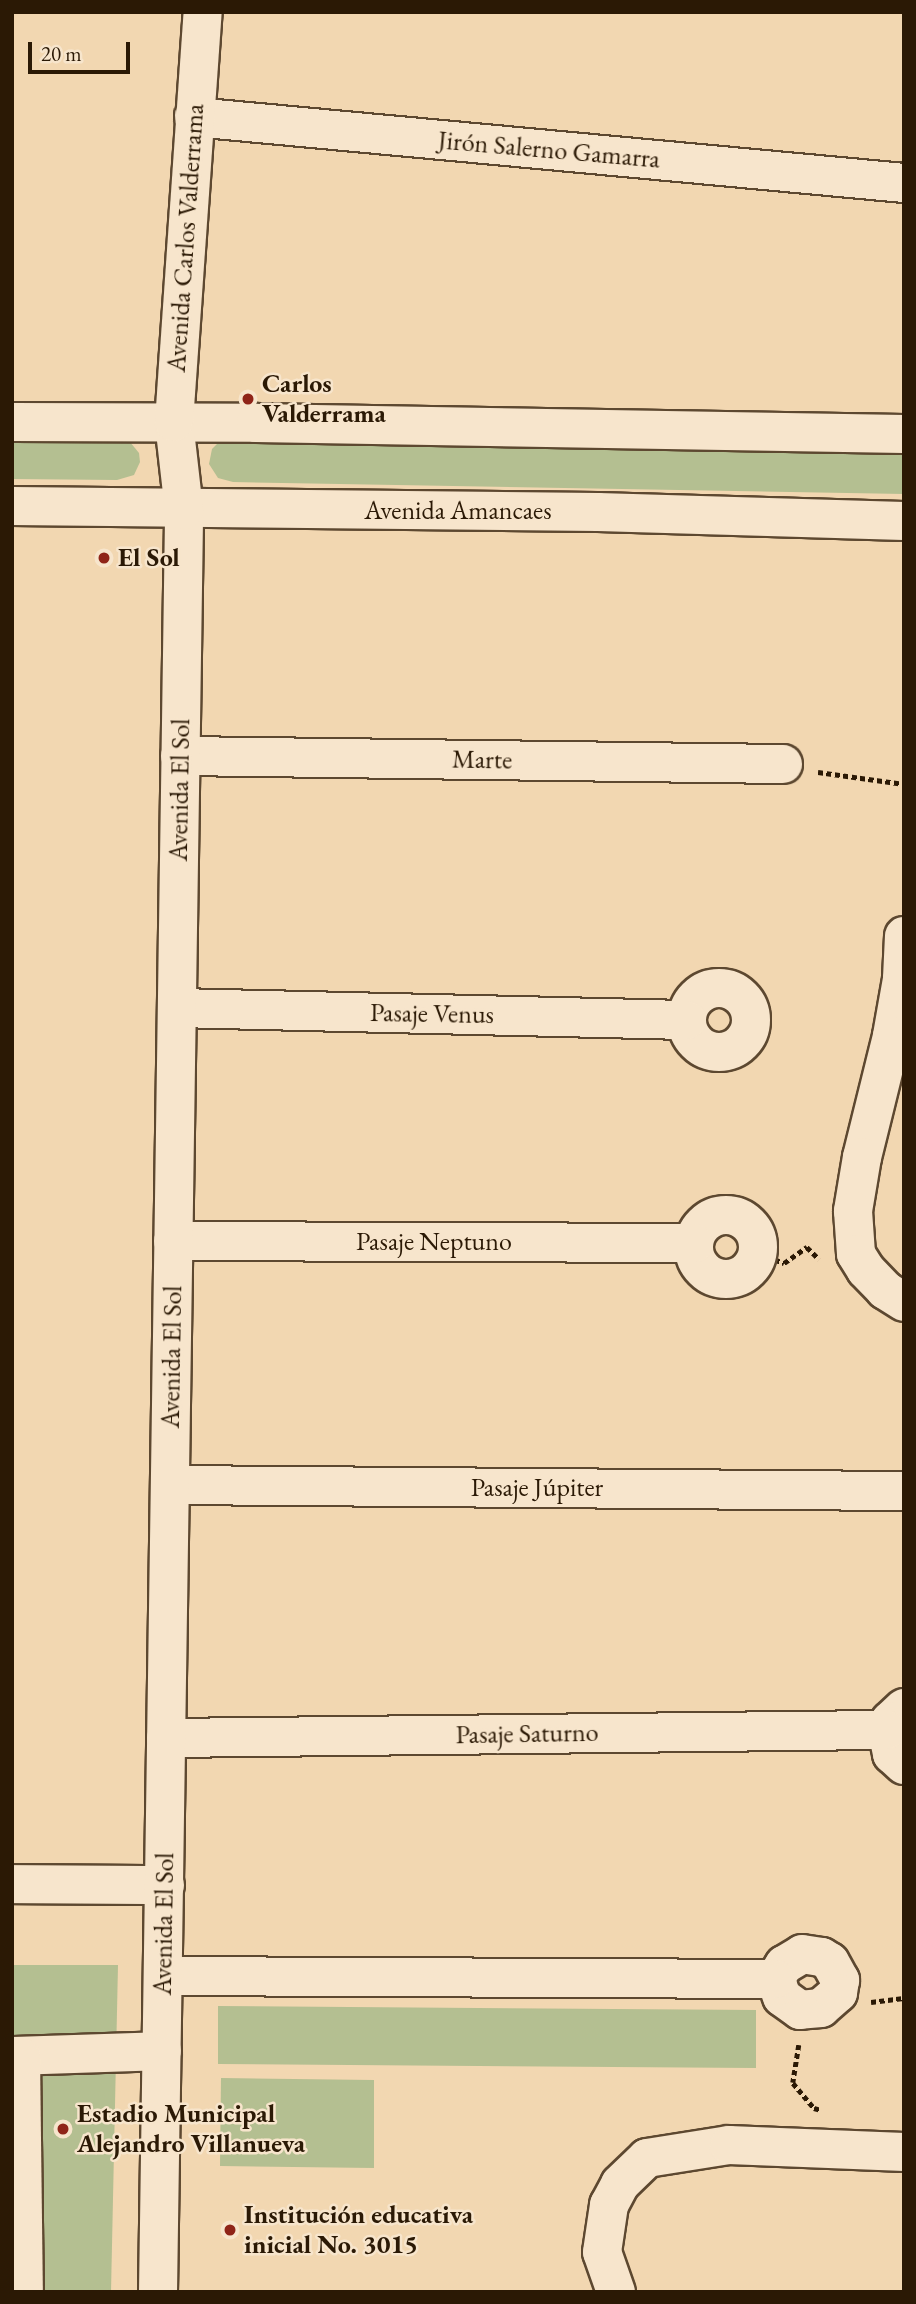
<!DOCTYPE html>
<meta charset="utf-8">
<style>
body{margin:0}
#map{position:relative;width:916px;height:2304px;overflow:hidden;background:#f2d7b1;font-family:"EB Garamond",serif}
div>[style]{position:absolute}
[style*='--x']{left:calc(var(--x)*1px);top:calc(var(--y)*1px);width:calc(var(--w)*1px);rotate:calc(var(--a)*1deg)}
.green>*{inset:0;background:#b4bf91}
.path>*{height:4.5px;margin-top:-2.25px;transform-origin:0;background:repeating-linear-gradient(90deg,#2b1905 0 5px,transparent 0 8.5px)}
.roads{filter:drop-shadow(2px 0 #5d4830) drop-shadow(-2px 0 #5d4830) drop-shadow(0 2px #5d4830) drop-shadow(0 -2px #5d4830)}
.minor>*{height:38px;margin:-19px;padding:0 19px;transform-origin:19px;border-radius:19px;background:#f7e5cc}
.minor>.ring{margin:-19px;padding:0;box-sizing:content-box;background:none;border:38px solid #f7e5cc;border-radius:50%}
.dots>*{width:19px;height:19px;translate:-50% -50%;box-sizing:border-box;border:4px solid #f7e5cc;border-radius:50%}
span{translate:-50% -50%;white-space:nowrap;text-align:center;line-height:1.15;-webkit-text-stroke:5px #f7e5cc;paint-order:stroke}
.street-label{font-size:26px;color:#2b1905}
.poi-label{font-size:26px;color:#2b1905;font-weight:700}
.left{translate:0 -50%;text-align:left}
.frame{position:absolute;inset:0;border:14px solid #2b1905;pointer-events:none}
.scale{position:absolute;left:28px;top:42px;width:102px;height:32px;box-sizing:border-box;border:4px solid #2b1905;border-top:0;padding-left:9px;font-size:21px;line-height:24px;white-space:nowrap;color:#2b1905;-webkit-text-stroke:5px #f7e5cc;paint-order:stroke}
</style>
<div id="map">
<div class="green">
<div style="clip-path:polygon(12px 437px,130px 442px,139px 453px,140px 462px,134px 475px,117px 480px,12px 479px)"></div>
<div style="clip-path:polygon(220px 441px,904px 452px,904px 494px,233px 482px,218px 478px,209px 464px,212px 449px)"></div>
<div style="clip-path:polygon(12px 1965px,118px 1965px,111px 2292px,12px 2292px)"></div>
<div style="clip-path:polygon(218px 2006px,756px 2010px,756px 2068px,218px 2064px)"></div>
<div style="clip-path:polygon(221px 2078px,374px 2080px,374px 2168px,220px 2166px)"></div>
</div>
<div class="path">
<div style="--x:818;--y:772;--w:87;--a:7.9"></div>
<div style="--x:759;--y:1253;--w:27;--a:22"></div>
<div style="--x:784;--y:1263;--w:28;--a:-35"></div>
<div style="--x:807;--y:1247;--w:17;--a:45"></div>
<div style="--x:871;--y:2002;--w:33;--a:-7"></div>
<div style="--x:799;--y:2045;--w:38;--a:99"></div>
<div style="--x:793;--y:2083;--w:33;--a:50"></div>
<div style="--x:814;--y:2108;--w:7;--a:16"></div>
</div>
<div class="roads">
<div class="minor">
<div style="--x:194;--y:117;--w:713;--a:5.31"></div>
<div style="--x:12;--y:422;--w:244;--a:0.2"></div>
<div style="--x:256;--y:423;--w:648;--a:0.97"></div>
<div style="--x:12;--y:506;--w:586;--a:0.59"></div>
<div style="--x:598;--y:512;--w:306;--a:1.7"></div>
<div style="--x:180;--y:756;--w:603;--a:0.76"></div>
<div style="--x:904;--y:936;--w:43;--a:92.7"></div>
<div style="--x:902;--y:979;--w:58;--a:100"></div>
<div style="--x:892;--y:1036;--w:125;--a:103.9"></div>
<div style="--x:862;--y:1157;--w:55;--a:99.5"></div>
<div style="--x:853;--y:1211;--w:43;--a:86"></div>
<div style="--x:856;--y:1254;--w:19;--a:58"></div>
<div style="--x:866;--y:1270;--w:28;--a:46"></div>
<div style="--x:885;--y:1290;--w:22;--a:32"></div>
<div class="ring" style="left:687px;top:988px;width:26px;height:26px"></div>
<div style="--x:177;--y:1008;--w:510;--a:1.35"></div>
<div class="ring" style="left:694px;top:1215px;width:26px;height:26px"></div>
<div style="--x:173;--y:1241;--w:521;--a:0.22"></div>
<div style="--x:170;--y:1485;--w:734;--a:0.47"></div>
<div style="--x:904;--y:1708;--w:19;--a:137"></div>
<div style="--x:890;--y:1721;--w:9;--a:108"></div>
<div style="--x:887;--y:1730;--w:25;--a:78"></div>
<div style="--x:892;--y:1754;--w:16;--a:43"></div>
<div style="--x:166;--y:1738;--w:721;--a:-0.64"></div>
<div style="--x:12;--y:1884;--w:153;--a:0.4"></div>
<div style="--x:802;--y:1954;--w:20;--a:9"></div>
<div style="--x:822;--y:1957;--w:9;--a:32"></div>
<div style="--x:830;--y:1962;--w:21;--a:61"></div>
<div style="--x:840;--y:1980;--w:13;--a:99"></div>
<div style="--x:838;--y:1993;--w:23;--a:139"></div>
<div style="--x:821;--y:2008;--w:21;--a:175"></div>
<div style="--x:800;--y:2010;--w:22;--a:-144"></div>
<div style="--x:782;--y:1997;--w:12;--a:-110"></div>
<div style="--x:778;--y:1986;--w:8;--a:-113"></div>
<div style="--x:775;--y:1979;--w:17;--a:-57"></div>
<div style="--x:784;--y:1965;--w:21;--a:-31"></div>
<div style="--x:163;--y:1976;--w:612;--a:0.28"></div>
<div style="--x:12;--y:2056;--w:150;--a:-1.9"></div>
<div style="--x:21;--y:2057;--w:235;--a:89.3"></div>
<div style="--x:158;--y:2292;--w:1782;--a:-89.16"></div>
<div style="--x:184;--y:510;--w:89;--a:-96.5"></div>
<div style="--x:174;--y:422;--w:411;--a:-86"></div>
<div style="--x:616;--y:2292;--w:42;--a:-109.3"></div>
<div style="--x:602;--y:2252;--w:48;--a:-81.5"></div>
<div style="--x:609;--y:2205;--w:24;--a:-62"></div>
<div style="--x:620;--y:2184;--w:37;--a:-44"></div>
<div style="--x:647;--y:2158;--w:83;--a:-9"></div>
<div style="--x:729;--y:2145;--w:175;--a:2.3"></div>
</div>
</div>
<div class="dots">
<div style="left:248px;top:399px;background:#8f2418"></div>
<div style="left:104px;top:558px;background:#8f2418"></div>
<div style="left:63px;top:2129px;background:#8f2418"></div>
<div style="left:230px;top:2230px;background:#8f2418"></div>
</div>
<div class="street-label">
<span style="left:549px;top:150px;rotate:5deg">Jirón Salerno Gamarra</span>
<span style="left:186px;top:238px;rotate:-86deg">Avenida Carlos Valderrama</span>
<span style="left:458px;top:511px">Avenida Amancaes</span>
<span style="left:482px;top:760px;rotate:1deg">Marte</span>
<span style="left:180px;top:790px;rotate:-89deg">Avenida El Sol</span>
<span style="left:432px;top:1014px;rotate:1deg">Pasaje Venus</span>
<span style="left:434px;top:1242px">Pasaje Neptuno</span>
<span style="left:172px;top:1357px;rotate:-89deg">Avenida El Sol</span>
<span style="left:537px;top:1488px">Pasaje Júpiter</span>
<span style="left:527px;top:1734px;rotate:-1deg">Pasaje Saturno</span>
<span style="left:164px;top:1924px;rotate:-89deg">Avenida El Sol</span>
</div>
<div class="poi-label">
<span class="left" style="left:262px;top:399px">Carlos<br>Valderrama</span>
<span class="left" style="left:118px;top:558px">El Sol</span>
<span class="left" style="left:77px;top:2129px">Estadio Municipal<br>Alejandro Villanueva</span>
<span class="left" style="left:244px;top:2230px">Institución educativa<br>inicial No. 3015</span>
</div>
<div class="frame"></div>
<div class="scale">20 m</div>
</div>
